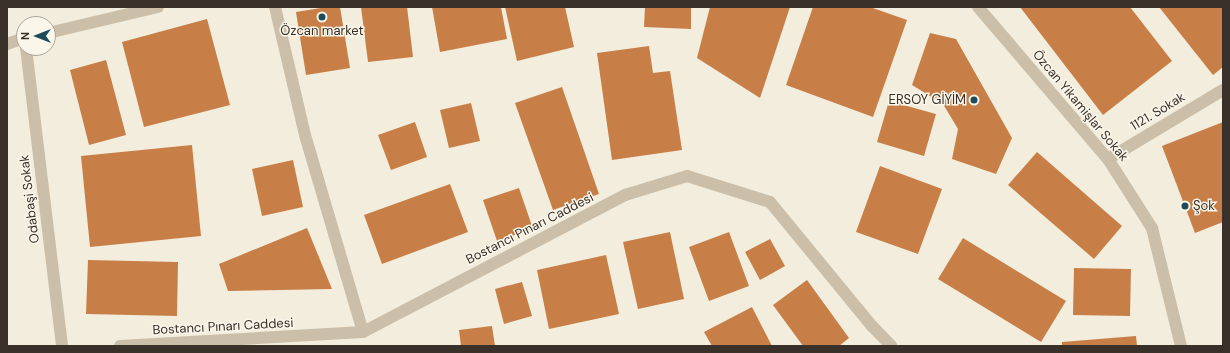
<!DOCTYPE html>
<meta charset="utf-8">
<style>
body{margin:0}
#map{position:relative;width:1230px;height:353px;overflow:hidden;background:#f3eddd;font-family:"DM Sans",sans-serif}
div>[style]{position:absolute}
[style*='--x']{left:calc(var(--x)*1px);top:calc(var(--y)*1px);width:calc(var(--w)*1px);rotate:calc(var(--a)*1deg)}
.building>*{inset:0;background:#c77f47}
.minor>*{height:12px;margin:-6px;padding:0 6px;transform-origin:6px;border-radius:6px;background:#cbbfa9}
.dots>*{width:11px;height:11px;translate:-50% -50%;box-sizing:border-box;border:2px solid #faf6ea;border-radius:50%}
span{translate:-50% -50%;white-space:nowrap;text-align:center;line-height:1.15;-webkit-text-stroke:3px #faf6ea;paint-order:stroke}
.poi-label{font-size:13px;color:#383029}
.right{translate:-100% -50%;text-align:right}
.left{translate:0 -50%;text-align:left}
.street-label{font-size:13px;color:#383029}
.frame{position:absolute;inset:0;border:8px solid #383029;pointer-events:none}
.north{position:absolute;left:16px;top:16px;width:40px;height:40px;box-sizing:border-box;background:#faf6ea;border:1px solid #aca79d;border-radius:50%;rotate:270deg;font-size:11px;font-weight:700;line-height:16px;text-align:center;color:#383029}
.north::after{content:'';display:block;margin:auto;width:14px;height:18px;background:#1e4a5a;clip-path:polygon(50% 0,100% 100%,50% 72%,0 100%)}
</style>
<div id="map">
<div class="building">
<div style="clip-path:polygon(327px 7px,340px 7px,350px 68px,306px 75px,296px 12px)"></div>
<div style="clip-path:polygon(361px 7px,407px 7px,413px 57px,368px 62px)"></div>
<div style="clip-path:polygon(432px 7px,501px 7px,507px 39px,440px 52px)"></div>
<div style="clip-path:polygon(505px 7px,565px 7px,574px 47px,517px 61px)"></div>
<div style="clip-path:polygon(645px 7px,691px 7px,691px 29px,644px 27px)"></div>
<div style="clip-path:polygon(710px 7px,790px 7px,760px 98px,697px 58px)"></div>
<div style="clip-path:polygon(813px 7px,870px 7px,907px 20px,873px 117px,786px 85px)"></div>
<div style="clip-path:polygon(1020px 7px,1130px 7px,1172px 61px,1103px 115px)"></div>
<div style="clip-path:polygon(1159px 7px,1223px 7px,1223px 67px,1213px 75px)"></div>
<div style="clip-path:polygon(207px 19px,230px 105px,144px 127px,122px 42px)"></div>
<div style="clip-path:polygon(930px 33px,956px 39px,1012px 138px,996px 174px,952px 159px,958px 129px,943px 104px,912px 85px)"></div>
<div style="clip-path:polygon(649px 46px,653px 73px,670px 71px,682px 150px,612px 160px,597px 53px)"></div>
<div style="clip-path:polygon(106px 60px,126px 135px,89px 145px,70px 70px)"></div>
<div style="clip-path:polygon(562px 87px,599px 194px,553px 210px,515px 103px)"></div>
<div style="clip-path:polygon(889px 101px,936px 114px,924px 156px,877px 142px)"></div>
<div style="clip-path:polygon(471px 103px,480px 141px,449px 148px,440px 110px)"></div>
<div style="clip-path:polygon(415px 122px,427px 157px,391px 170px,378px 135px)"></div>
<div style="clip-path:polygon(1223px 122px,1223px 222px,1195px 233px,1162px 146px)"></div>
<div style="clip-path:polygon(192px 145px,201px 236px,90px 247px,81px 156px)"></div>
<div style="clip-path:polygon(1037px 152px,1122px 226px,1094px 259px,1008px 185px)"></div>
<div style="clip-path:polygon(293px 160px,303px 207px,262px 216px,252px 169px)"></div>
<div style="clip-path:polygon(880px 166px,942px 189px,918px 254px,856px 232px)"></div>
<div style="clip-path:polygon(450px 184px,468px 232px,382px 264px,364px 215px)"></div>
<div style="clip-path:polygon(519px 188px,533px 229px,497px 241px,483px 200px)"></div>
<div style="clip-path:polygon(307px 228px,332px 289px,228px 291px,219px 264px)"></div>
<div style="clip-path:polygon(670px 232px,684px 299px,638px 309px,623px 242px)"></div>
<div style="clip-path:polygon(729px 232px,749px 286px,709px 301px,689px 247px)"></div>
<div style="clip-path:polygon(963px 238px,1066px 301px,1041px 342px,938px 279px)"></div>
<div style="clip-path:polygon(770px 239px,785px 266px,760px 280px,745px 252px)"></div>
<div style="clip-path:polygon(606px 255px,619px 314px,549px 329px,537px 270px)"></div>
<div style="clip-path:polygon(88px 260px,178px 262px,177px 316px,86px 314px)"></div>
<div style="clip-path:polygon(1074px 268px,1131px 269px,1130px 316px,1073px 315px)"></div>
<div style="clip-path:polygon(807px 280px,849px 338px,839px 346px,803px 346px,773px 305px)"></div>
<div style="clip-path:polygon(522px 282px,532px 316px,504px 324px,495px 289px)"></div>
<div style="clip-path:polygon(752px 307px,772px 346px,712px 346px,704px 332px)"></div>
<div style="clip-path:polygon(492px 326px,495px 346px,461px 346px,459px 330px)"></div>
<div style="clip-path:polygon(1136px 336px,1137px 346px,1062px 346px,1062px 342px)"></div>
</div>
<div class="minor">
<div style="--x:275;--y:7;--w:131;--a:76.8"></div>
<div style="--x:305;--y:135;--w:205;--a:73.6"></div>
<div style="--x:978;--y:7;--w:200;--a:49.5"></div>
<div style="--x:1108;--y:159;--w:82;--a:57.5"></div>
<div style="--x:1152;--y:228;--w:122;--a:76.2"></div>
<div style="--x:48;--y:33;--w:113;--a:-13.3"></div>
<div style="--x:7;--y:44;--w:18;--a:-19"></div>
<div style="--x:26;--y:48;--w:300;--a:83.1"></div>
<div style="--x:1108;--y:159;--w:134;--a:-31"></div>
<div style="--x:120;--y:346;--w:243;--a:-3.3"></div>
<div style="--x:363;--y:332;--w:296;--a:-27.6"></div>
<div style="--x:625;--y:195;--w:65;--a:-17"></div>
<div style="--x:687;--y:176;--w:87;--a:17.4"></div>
<div style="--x:770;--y:202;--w:161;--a:50.6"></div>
<div style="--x:872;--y:326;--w:28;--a:46"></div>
</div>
<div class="dots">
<div style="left:322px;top:17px;background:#1e4a5a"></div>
<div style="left:974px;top:100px;background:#1e4a5a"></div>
<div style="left:1185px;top:206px;background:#1e4a5a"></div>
</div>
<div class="poi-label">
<span style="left:322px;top:31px">Özcan market</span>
<span class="right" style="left:966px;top:100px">ERSOY GİYİM</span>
<span class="left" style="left:1193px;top:206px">Şok</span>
</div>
<div class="street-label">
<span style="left:1080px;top:106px;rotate:50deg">Özcan Yikamişlar Sokak</span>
<span style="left:1158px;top:112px;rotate:-31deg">1121. Sokak</span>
<span style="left:30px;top:199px;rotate:-97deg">Odabaşi Sokak</span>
<span style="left:530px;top:229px;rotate:-27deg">Bostancı Pınarı Caddesi</span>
<span style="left:223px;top:327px;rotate:-3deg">Bostancı Pınarı Caddesi</span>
</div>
<div class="frame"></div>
<div class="north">N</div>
</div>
